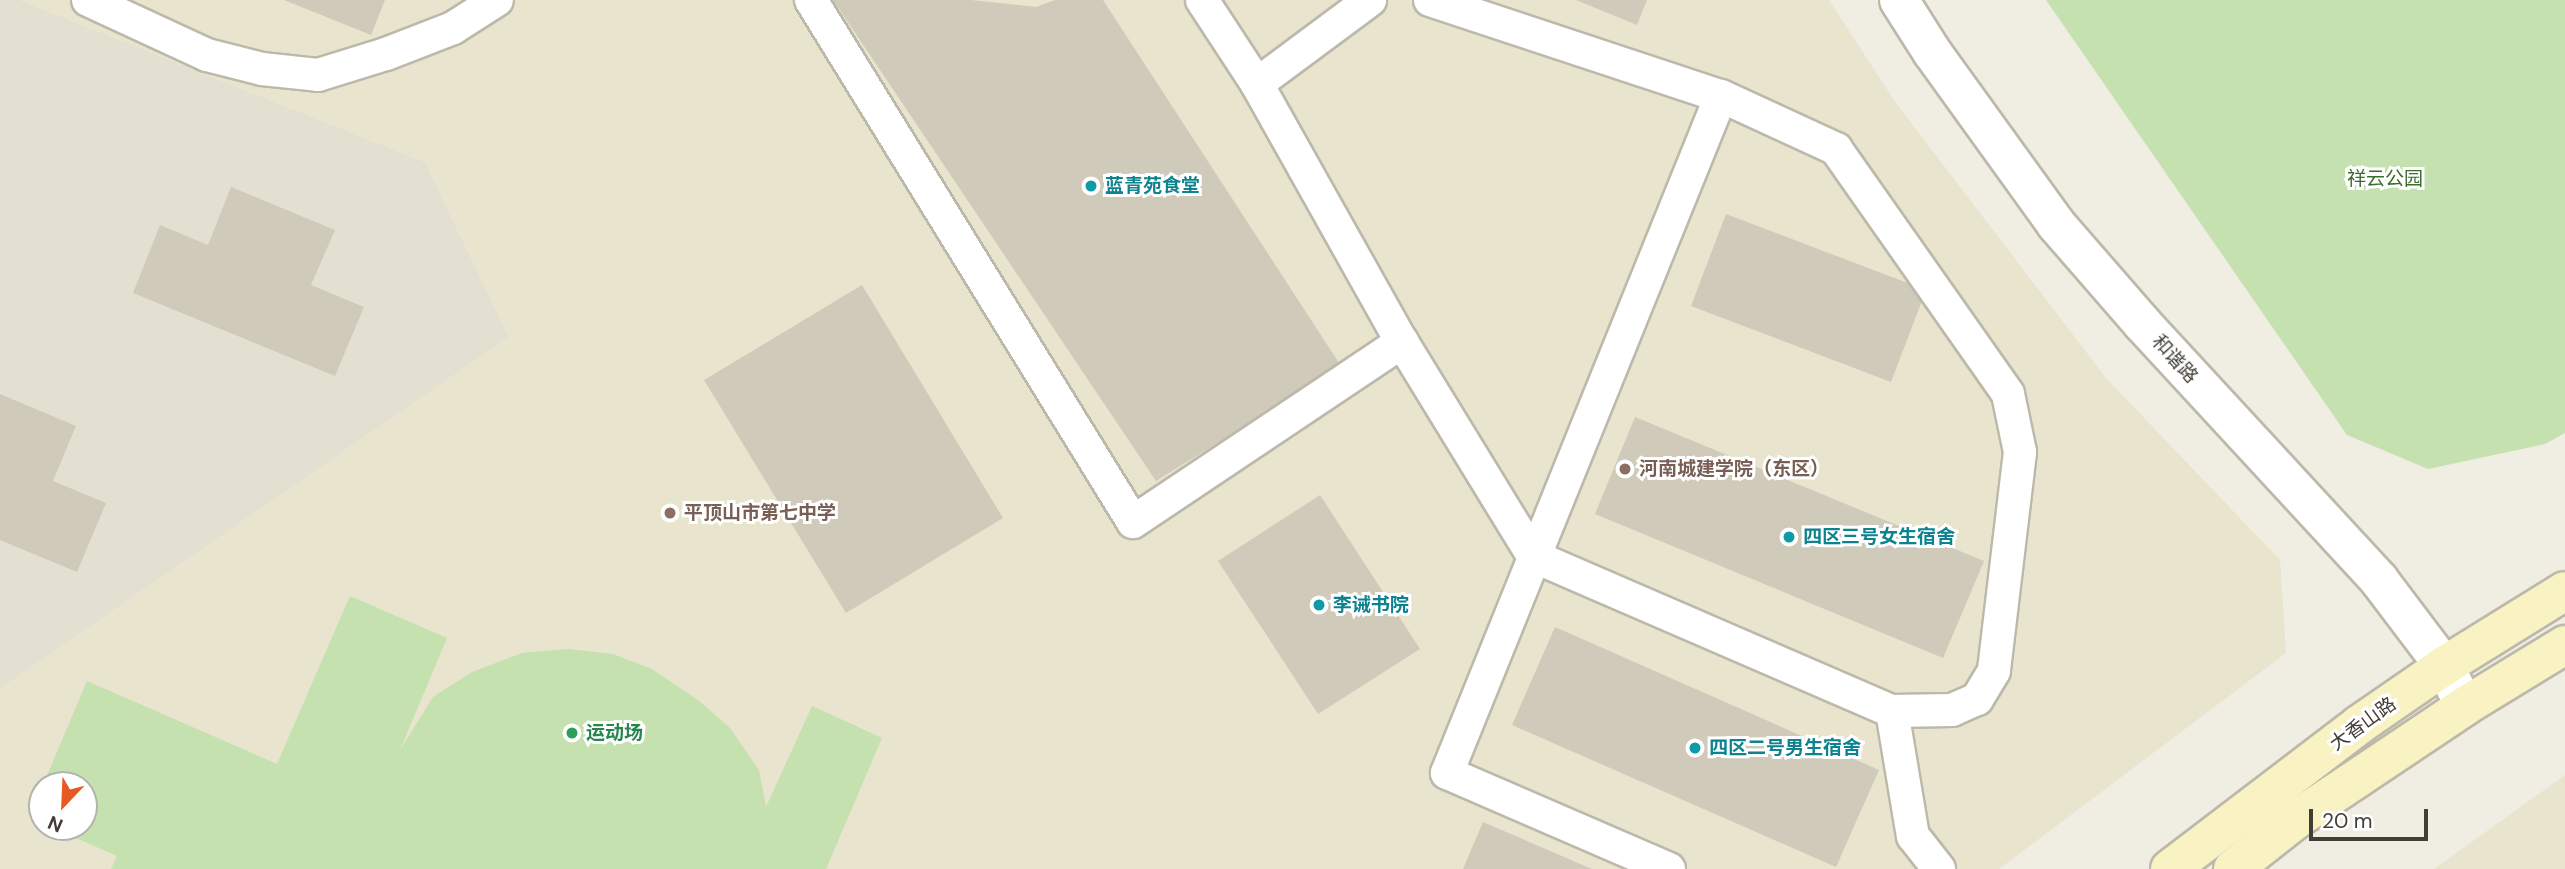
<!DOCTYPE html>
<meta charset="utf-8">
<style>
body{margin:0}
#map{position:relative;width:2565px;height:869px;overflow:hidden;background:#f0eee3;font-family:"DM Sans","Noto Sans SC",sans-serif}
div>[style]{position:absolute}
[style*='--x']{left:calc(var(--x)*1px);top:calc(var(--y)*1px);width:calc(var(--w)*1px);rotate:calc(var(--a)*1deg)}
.residential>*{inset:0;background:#e3e0d2}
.education>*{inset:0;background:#e8e4ce}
.green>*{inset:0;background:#c4e1af}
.building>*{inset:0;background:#d0caba}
.roads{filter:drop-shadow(2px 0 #bdb9aa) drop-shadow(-2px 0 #bdb9aa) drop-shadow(0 2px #bdb9aa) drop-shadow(0 -2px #bdb9aa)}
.minor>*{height:32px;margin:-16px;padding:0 16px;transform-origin:16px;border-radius:16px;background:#fff}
.tertiary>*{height:38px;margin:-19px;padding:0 19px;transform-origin:19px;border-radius:19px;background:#fff}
.secondary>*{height:38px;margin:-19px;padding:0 19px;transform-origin:19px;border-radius:19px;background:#f9f3c4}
.dots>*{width:19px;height:19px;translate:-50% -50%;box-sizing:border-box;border:4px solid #fff;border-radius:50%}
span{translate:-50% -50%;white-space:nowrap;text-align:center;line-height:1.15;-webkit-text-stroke:6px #fff;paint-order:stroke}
.park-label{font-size:19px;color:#3d6d2d}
.culture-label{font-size:19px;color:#0d838f;font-weight:700}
.left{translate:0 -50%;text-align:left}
.street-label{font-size:19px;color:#413e34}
.education-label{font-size:19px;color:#785e54;font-weight:700}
.leisure-label{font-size:19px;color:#27864d;font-weight:700}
.north{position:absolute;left:28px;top:771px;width:70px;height:70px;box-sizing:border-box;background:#fff;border:2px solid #b3b2ae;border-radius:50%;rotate:203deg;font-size:19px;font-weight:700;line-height:28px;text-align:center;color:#413e34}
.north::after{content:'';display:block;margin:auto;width:24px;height:32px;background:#e75a23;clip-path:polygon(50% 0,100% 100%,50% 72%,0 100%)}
.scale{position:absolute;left:2309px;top:809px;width:119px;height:32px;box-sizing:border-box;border:4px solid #413e34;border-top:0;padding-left:9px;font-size:21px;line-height:24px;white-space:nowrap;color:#413e34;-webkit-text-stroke:5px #fff;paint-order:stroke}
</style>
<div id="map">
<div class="residential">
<div style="clip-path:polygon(0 0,20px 0,425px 162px,509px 337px,0 689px)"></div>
</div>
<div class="education">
<div style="clip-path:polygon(evenodd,20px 0,1829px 0,1896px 103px,2106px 378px,2280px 560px,2286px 653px,1999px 869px,0 869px,0 689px,509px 337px,425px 162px,20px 0,42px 785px,84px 785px,84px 827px,42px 827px,42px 785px)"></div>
<div style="clip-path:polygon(2565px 775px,2565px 869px,2434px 869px)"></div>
</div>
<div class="green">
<div style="clip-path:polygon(2046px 0,2565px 0,2565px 433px,2545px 444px,2428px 469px,2347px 435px)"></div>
<div style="clip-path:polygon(350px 596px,447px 638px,400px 750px,433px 697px,472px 672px,522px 653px,568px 649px,613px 654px,652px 669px,698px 700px,730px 728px,759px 770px,766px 807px,812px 706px,882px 738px,826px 869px,111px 869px,117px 856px,51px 827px,84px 827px,84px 785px,43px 785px,87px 681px,277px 764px)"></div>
</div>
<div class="building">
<div style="clip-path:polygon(284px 0,385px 0,371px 35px)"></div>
<div style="clip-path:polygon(833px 0,971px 0,1036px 7px,1055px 0,1103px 0,1341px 366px,1156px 481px)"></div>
<div style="clip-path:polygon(1576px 0,1647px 0,1637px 25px)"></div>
<div style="clip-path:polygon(231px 187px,335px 230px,311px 285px,364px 307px,335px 376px,133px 293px,160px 225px,208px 245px)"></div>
<div style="clip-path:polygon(1726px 214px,1926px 290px,1891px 382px,1691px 306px)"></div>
<div style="clip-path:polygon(862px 285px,1003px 518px,846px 613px,704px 380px)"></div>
<div style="clip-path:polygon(0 394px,76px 426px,53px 481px,106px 503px,77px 572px,0 540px)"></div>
<div style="clip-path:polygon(1635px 417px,1984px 561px,1943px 658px,1595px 514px)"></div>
<div style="clip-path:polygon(1320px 495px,1420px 649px,1318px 714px,1218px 561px)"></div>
<div style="clip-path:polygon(1555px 627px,1879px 770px,1836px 867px,1512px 725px)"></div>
<div style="clip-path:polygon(1483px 822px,1592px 869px,1463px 869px)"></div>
</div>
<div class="roads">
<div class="minor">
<div style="--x:88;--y:0;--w:131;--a:24.8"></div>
<div style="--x:207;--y:55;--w:57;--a:14.3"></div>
<div style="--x:262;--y:69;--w:56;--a:6.1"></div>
<div style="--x:318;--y:75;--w:71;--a:-17.2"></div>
<div style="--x:386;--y:54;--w:72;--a:-21.2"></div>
<div style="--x:453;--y:28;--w:52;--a:-32.5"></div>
<div style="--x:811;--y:0;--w:613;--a:58.33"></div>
<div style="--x:1133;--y:522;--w:324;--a:-33.8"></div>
<div style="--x:1202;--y:0;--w:100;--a:56.8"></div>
<div style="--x:1257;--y:84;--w:296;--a:60.7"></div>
<div style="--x:1402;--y:342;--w:251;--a:58.5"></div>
<div style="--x:1533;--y:556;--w:391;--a:23.4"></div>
<div style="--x:1892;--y:711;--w:127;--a:80.5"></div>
<div style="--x:1913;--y:836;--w:42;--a:51.8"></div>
<div style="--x:1430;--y:0;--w:306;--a:18.3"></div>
<div style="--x:1257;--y:84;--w:141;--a:-36.6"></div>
<div style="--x:1669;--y:869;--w:242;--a:-156.6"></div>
<div style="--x:1447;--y:773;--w:730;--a:-67.97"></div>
<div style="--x:1721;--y:96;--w:127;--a:24.7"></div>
<div style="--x:1836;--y:149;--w:299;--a:54.9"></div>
<div style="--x:2008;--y:394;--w:59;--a:78.3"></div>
<div style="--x:2020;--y:452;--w:221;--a:96.8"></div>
<div style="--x:1994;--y:671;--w:33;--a:121"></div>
<div style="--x:1977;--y:699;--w:27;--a:156"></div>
<div style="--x:1952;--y:710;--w:60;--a:179"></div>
</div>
<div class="tertiary">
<div style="--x:1899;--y:0;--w:62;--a:57.6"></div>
<div style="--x:1932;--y:52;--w:212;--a:54.2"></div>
<div style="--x:2056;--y:224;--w:131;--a:49"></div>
<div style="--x:2142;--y:323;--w:350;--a:47.3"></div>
<div style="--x:2379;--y:580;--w:108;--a:52.9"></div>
<div style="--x:2444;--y:666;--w:45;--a:62.3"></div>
</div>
<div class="secondary">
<div style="--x:2170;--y:869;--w:239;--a:-37.3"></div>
<div style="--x:2360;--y:724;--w:102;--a:-34.6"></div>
<div style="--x:2444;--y:666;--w:142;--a:-31.8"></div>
<div style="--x:2233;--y:869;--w:79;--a:-38.3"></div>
<div style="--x:2295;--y:820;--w:205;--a:-33.8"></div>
<div style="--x:2465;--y:706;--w:117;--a:-31.4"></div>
</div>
</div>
<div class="dots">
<div style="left:1091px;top:186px;background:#0f9aa8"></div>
<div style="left:1625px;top:469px;background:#8d6e63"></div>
<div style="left:670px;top:513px;background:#8d6e63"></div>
<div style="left:1789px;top:537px;background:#0f9aa8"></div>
<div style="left:1319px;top:605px;background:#0f9aa8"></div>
<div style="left:572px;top:733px;background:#2e9e5b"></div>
<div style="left:1695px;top:748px;background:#0f9aa8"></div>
</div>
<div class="park-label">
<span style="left:2385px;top:179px">祥云公园</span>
</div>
<div class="culture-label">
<span class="left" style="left:1105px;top:186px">蓝青苑食堂</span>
<span class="left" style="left:1803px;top:537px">四区三号女生宿舍</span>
<span class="left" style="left:1333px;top:605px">李诫书院</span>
<span class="left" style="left:1709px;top:748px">四区二号男生宿舍</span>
</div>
<div class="street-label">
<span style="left:2175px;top:359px;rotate:48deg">和谐路</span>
<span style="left:2363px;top:724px;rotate:-36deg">大香山路</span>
</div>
<div class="education-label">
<span class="left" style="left:1639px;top:469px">河南城建学院（东区）</span>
<span class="left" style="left:684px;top:513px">平顶山市第七中学</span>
</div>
<div class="leisure-label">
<span class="left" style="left:586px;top:733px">运动场</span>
</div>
<div class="north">N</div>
<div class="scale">20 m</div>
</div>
